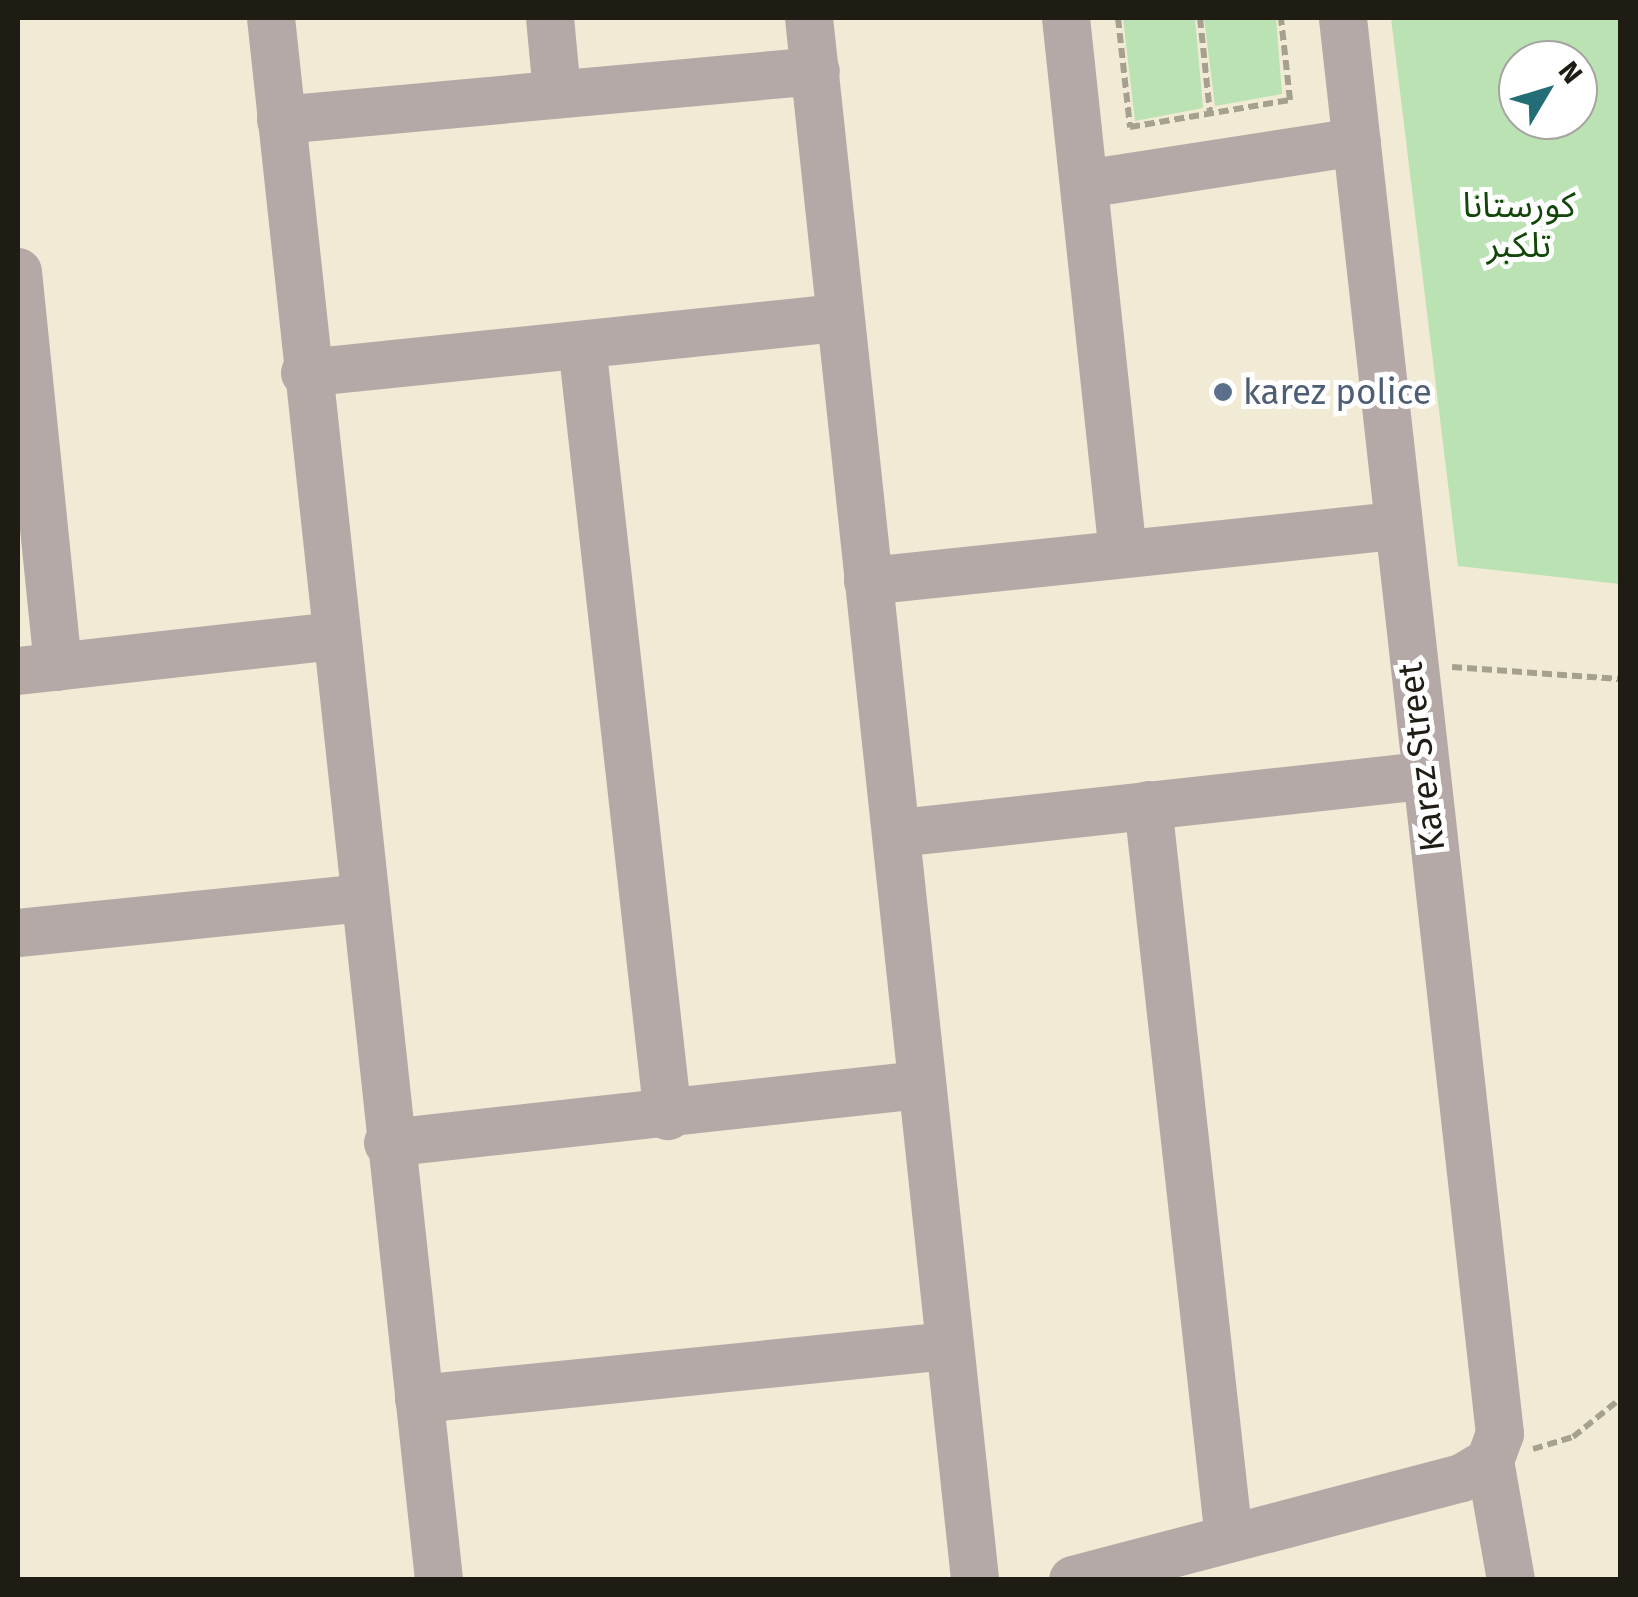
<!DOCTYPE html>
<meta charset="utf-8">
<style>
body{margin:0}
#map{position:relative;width:1638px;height:1597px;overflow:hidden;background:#f1ead4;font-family:"Fira Sans","Noto Sans Arabic",sans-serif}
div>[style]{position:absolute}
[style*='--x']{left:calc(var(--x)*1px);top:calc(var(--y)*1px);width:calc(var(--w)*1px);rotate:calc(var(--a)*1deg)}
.green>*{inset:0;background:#bae2b2}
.path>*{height:6px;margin-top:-3px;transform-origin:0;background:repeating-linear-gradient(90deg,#a6a08f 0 10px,transparent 0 15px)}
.minor>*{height:48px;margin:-24px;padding:0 24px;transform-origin:24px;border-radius:24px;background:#b4a9a6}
.dots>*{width:28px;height:28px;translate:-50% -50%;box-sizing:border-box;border:5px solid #fff;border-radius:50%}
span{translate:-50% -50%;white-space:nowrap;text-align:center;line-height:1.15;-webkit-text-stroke:10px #fff;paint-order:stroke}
.park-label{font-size:35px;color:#134709}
.service-label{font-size:35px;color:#4e5e75}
.left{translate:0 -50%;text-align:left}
.street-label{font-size:35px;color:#1f1c14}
.frame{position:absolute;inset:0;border:20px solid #1f1c14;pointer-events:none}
.north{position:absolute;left:1498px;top:40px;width:100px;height:100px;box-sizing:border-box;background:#fff;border:2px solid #a5a4a1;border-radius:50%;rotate:52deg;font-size:28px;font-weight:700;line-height:40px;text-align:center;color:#1f1c14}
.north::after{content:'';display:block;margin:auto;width:35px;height:45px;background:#236d77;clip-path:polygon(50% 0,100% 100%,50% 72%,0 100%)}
</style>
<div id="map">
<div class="green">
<div style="clip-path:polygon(1123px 18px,1195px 18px,1203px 108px,1135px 121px)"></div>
<div style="clip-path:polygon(1204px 18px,1276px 18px,1282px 94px,1215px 106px)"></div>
<div style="clip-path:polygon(evenodd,1391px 18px,1620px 18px,1620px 584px,1458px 566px,1391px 18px,1518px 60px,1578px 60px,1578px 120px,1518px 120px,1518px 60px)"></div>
</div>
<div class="path">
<div style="--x:1118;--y:18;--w:110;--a:83.7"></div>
<div style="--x:1130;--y:127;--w:162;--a:-9.6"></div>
<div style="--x:1290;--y:100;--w:82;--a:-96.3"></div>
<div style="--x:1200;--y:18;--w:96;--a:84"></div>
<div style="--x:1452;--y:667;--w:168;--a:4.1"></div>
<div style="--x:1533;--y:1449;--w:42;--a:-16.7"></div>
<div style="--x:1573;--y:1437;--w:60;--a:-39"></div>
</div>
<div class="minor">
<div style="--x:271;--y:18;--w:1571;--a:83.86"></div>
<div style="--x:550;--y:18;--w:74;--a:84.6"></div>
<div style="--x:809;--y:18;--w:1571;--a:83.93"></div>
<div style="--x:1066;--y:18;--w:539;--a:83.93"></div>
<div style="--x:281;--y:120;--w:537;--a:-5.23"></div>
<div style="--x:1085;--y:184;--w:275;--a:-8.8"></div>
<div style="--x:18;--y:272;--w:397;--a:84.2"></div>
<div style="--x:582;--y:345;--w:776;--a:83.64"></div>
<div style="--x:305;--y:373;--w:536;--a:-5.89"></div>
<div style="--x:868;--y:581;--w:530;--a:-5.96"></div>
<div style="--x:18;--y:671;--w:318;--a:-6.3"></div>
<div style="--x:1148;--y:805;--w:738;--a:83.7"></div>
<div style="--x:899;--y:833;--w:528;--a:-6.2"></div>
<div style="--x:18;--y:933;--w:346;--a:-5.8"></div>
<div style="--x:388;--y:1143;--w:534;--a:-6.23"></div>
<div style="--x:419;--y:1399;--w:533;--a:-5.71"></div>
<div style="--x:1490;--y:1461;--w:121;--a:80"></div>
<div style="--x:1073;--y:1580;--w:402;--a:-14.7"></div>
<div style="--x:1462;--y:1478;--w:33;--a:-31"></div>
<div style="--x:1490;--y:1461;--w:29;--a:-70"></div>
<div style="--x:1500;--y:1434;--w:1425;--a:-96.33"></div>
</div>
<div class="dots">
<div style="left:1223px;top:392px;background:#5c6f8a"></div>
</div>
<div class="park-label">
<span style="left:1519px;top:225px">كورستانا<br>تلكبر</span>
</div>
<div class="service-label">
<span class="left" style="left:1243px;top:392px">karez police</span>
</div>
<div class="street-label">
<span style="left:1421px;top:757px;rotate:-97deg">Karez Street</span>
</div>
<div class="frame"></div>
<div class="north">N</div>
</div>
